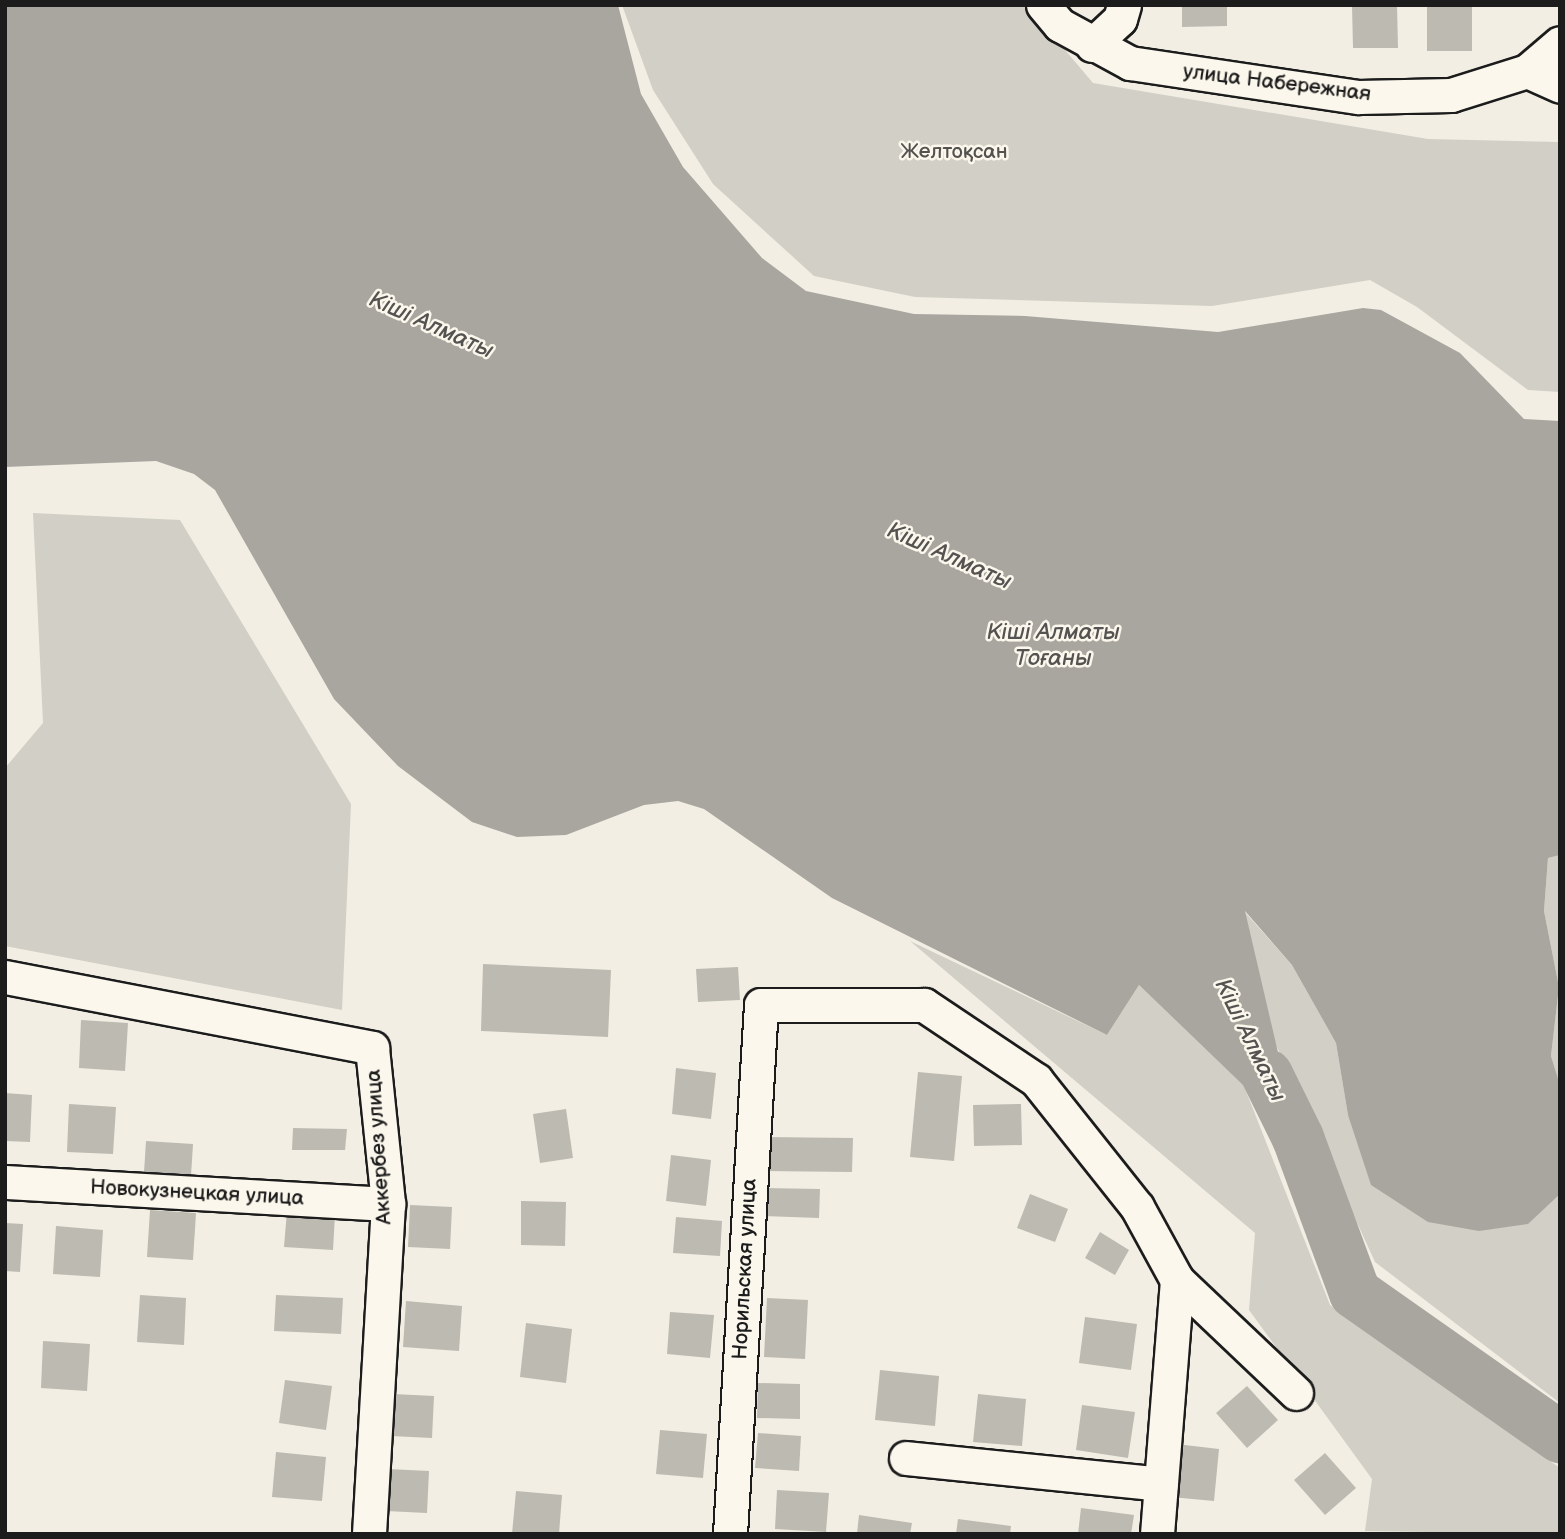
<!DOCTYPE html>
<meta charset="utf-8">
<style>
body{margin:0}
#map{position:relative;width:1565px;height:1539px;overflow:hidden;background:#f2eee4;font-family:"Balsamiq Sans",sans-serif}
div>[style]{position:absolute}
[style*='--x']{left:calc(var(--x)*1px);top:calc(var(--y)*1px);width:calc(var(--w)*1px);rotate:calc(var(--a)*1deg)}
.green>*{inset:0;background:#d2cfc6}
.water>*{inset:0;background:#a9a6a0}
.river>*{height:52px;margin:-26px;padding:0 26px;transform-origin:26px;border-radius:26px;background:#a9a6a0}
.building>*{inset:0;background:#bdbab1}
.roads{filter:drop-shadow(2px 0 #1c1c1c) drop-shadow(-2px 0 #1c1c1c) drop-shadow(0 2px #1c1c1c) drop-shadow(0 -2px #1c1c1c)}
.minor>*{height:33px;margin:-16.5px;padding:0 16.5px;transform-origin:16.5px;border-radius:16.5px;background:#fbf7ec}
span{translate:-50% -50%;white-space:nowrap;text-align:center;line-height:1.15;-webkit-text-stroke:5px #fbf7ec;paint-order:stroke}
.street-label{font-size:21px;color:#1c1c1c}
.park-label{font-size:21px;color:#53524f}
.water-label{font-size:23px;color:#545351;font-style:italic}
.frame{position:absolute;inset:0;border:7px solid #1c1c1c;pointer-events:none}
</style>
<div id="map">
<div class="green">
<div style="clip-path:polygon(622px 5px,1027px 5px,1093px 83px,1428px 139px,1560px 142px,1560px 392px,1528px 390px,1417px 307px,1370px 280px,1212px 306px,915px 297px,814px 276px,713px 184px,653px 90px)"></div>
<div style="clip-path:polygon(33px 513px,180px 520px,351px 804px,342px 1010px,5px 946px,5px 768px,43px 723px)"></div>
<div style="clip-path:polygon(1560px 855px,1560px 1085px,1551px 1056px,1559px 987px,1544px 911px,1548px 858px)"></div>
<div style="clip-path:polygon(1243px 910px,1292px 965px,1336px 1043px,1348px 1115px,1528px 1223px,1560px 1194px,1560px 1403px,1375px 1262px,1276px 1045px)"></div>
<div style="clip-path:polygon(910px 941px,1107px 1035px,1139px 985px,1244px 1086px,1330px 1305px,1560px 1468px,1560px 1534px,1365px 1531px,1372px 1479px,1249px 1310px,1255px 1233px)"></div>
</div>
<div class="water">
<div style="clip-path:polygon(5px 5px,618px 5px,641px 94px,683px 167px,762px 258px,806px 291px,914px 314px,1025px 316px,1218px 332px,1363px 308px,1381px 310px,1460px 353px,1524px 419px,1560px 421px,1560px 855px,1548px 858px,1544px 911px,1559px 987px,1551px 1056px,1560px 1085px,1560px 1194px,1528px 1224px,1479px 1231px,1428px 1222px,1371px 1185px,1348px 1115px,1336px 1043px,1292px 965px,1245px 911px,1298px 1138px,1139px 985px,1107px 1035px,832px 898px,704px 809px,678px 801px,644px 805px,566px 835px,517px 837px,472px 822px,398px 766px,334px 699px,215px 490px,194px 474px,156px 461px,5px 467px)"></div>
</div>
<div class="river">
<div style="--x:1267;--y:1075;--w:70;--a:63.8"></div>
<div style="--x:1298;--y:1138;--w:165;--a:69.8"></div>
<div style="--x:1355;--y:1293;--w:251;--a:35.1"></div>
</div>
<div class="building">
<div style="clip-path:polygon(1182px 5px,1227px 5px,1227px 26px,1182px 27px)"></div>
<div style="clip-path:polygon(1352px 5px,1397px 5px,1398px 48px,1353px 48px)"></div>
<div style="clip-path:polygon(1427px 6px,1472px 6px,1472px 51px,1427px 51px)"></div>
<div style="clip-path:polygon(483px 964px,611px 970px,608px 1037px,481px 1031px)"></div>
<div style="clip-path:polygon(738px 967px,740px 1000px,698px 1002px,696px 969px)"></div>
<div style="clip-path:polygon(81px 1020px,128px 1023px,125px 1071px,79px 1068px)"></div>
<div style="clip-path:polygon(676px 1068px,716px 1073px,711px 1119px,672px 1114px)"></div>
<div style="clip-path:polygon(918px 1072px,962px 1076px,954px 1161px,910px 1157px)"></div>
<div style="clip-path:polygon(5px 1093px,32px 1095px,30px 1142px,5px 1141px)"></div>
<div style="clip-path:polygon(69px 1104px,116px 1107px,113px 1154px,67px 1152px)"></div>
<div style="clip-path:polygon(1021px 1104px,1022px 1145px,974px 1146px,973px 1105px)"></div>
<div style="clip-path:polygon(566px 1109px,573px 1158px,540px 1163px,533px 1114px)"></div>
<div style="clip-path:polygon(293px 1128px,347px 1129px,345px 1150px,292px 1150px)"></div>
<div style="clip-path:polygon(764px 1137px,853px 1138px,852px 1172px,764px 1171px)"></div>
<div style="clip-path:polygon(146px 1141px,193px 1144px,190px 1191px,143px 1188px)"></div>
<div style="clip-path:polygon(671px 1155px,711px 1160px,706px 1206px,666px 1201px)"></div>
<div style="clip-path:polygon(764px 1188px,820px 1189px,819px 1218px,763px 1216px)"></div>
<div style="clip-path:polygon(1030px 1194px,1068px 1209px,1055px 1242px,1017px 1228px)"></div>
<div style="clip-path:polygon(521px 1201px,566px 1202px,565px 1246px,521px 1245px)"></div>
<div style="clip-path:polygon(410px 1205px,452px 1207px,450px 1249px,408px 1247px)"></div>
<div style="clip-path:polygon(150px 1210px,196px 1213px,193px 1260px,147px 1257px)"></div>
<div style="clip-path:polygon(287px 1211px,335px 1214px,333px 1250px,284px 1247px)"></div>
<div style="clip-path:polygon(676px 1217px,722px 1221px,720px 1256px,673px 1253px)"></div>
<div style="clip-path:polygon(5px 1223px,23px 1224px,20px 1272px,5px 1271px)"></div>
<div style="clip-path:polygon(56px 1226px,103px 1230px,100px 1277px,53px 1274px)"></div>
<div style="clip-path:polygon(1100px 1232px,1129px 1250px,1115px 1275px,1085px 1258px)"></div>
<div style="clip-path:polygon(140px 1295px,186px 1298px,184px 1345px,137px 1342px)"></div>
<div style="clip-path:polygon(276px 1295px,343px 1298px,341px 1334px,274px 1331px)"></div>
<div style="clip-path:polygon(767px 1298px,808px 1300px,805px 1359px,764px 1357px)"></div>
<div style="clip-path:polygon(406px 1301px,462px 1306px,459px 1351px,403px 1347px)"></div>
<div style="clip-path:polygon(670px 1312px,714px 1315px,710px 1358px,667px 1354px)"></div>
<div style="clip-path:polygon(1085px 1317px,1137px 1324px,1131px 1370px,1079px 1363px)"></div>
<div style="clip-path:polygon(526px 1323px,572px 1329px,566px 1383px,520px 1377px)"></div>
<div style="clip-path:polygon(43px 1341px,90px 1344px,87px 1391px,41px 1388px)"></div>
<div style="clip-path:polygon(880px 1370px,939px 1376px,935px 1426px,875px 1420px)"></div>
<div style="clip-path:polygon(285px 1380px,332px 1386px,326px 1430px,279px 1423px)"></div>
<div style="clip-path:polygon(758px 1383px,800px 1384px,800px 1419px,757px 1418px)"></div>
<div style="clip-path:polygon(1247px 1386px,1278px 1420px,1247px 1448px,1216px 1413px)"></div>
<div style="clip-path:polygon(393px 1394px,434px 1396px,432px 1438px,391px 1436px)"></div>
<div style="clip-path:polygon(978px 1394px,1026px 1399px,1022px 1446px,973px 1442px)"></div>
<div style="clip-path:polygon(1082px 1405px,1135px 1412px,1128px 1458px,1076px 1450px)"></div>
<div style="clip-path:polygon(660px 1430px,707px 1434px,703px 1478px,656px 1474px)"></div>
<div style="clip-path:polygon(758px 1433px,801px 1436px,799px 1471px,755px 1468px)"></div>
<div style="clip-path:polygon(1176px 1444px,1219px 1449px,1214px 1501px,1171px 1497px)"></div>
<div style="clip-path:polygon(276px 1452px,326px 1457px,322px 1501px,272px 1497px)"></div>
<div style="clip-path:polygon(1325px 1453px,1356px 1488px,1325px 1515px,1294px 1480px)"></div>
<div style="clip-path:polygon(388px 1469px,429px 1471px,427px 1513px,386px 1511px)"></div>
<div style="clip-path:polygon(777px 1490px,829px 1493px,826px 1532px,775px 1529px)"></div>
<div style="clip-path:polygon(516px 1491px,562px 1495px,559px 1534px,512px 1534px)"></div>
<div style="clip-path:polygon(1081px 1508px,1134px 1515px,1131px 1534px,1078px 1534px)"></div>
<div style="clip-path:polygon(859px 1515px,912px 1523px,910px 1534px,857px 1534px)"></div>
<div style="clip-path:polygon(958px 1519px,1011px 1526px,1010px 1534px,956px 1534px)"></div>
</div>
<div class="roads">
<div class="minor">
<div style="--x:1043;--y:5;--w:26;--a:50"></div>
<div style="--x:1060;--y:25;--w:80;--a:28.5"></div>
<div style="--x:1130;--y:63;--w:231;--a:8.5"></div>
<div style="--x:1358;--y:97;--w:93;--a:-1.2"></div>
<div style="--x:1451;--y:95;--w:80;--a:-17.5"></div>
<div style="--x:1527;--y:71;--w:43;--a:-40.3"></div>
<div style="--x:1092;--y:45;--w:38;--a:-43"></div>
<div style="--x:1120;--y:19;--w:15;--a:-74"></div>
<div style="--x:1527;--y:71;--w:36;--a:24"></div>
<div style="--x:5;--y:977;--w:374;--a:10.9"></div>
<div style="--x:372;--y:1048;--w:157;--a:84.1"></div>
<div style="--x:388;--y:1204;--w:331;--a:93.3"></div>
<div style="--x:5;--y:1182;--w:384;--a:3.3"></div>
<div style="--x:906;--y:1458;--w:256;--a:5.8"></div>
<div style="--x:730;--y:1534;--w:530;--a:-86.65"></div>
<div style="--x:761;--y:1005;--w:163;--a:0"></div>
<div style="--x:924;--y:1005;--w:135;--a:33.8"></div>
<div style="--x:1036;--y:1080;--w:162;--a:51.5"></div>
<div style="--x:1137;--y:1207;--w:83;--a:61.3"></div>
<div style="--x:1177;--y:1280;--w:164;--a:43.5"></div>
<div style="--x:1157;--y:1534;--w:255;--a:-85.5"></div>
</div>
</div>
<div class="street-label">
<span style="left:1277px;top:83px;rotate:7deg">улица Набережная</span>
<span style="left:379px;top:1147px;rotate:-94deg">Аккербез улица</span>
<span style="left:197px;top:1193px;rotate:3deg">Новокузнецкая улица</span>
<span style="left:745px;top:1269px;rotate:-87deg">Норильская улица</span>
</div>
<div class="park-label">
<span style="left:954px;top:152px">Желтоқсан</span>
</div>
<div class="water-label">
<span style="left:431px;top:325px;rotate:24deg">Кіші Алматы</span>
<span style="left:949px;top:556px;rotate:24deg">Кіші Алматы</span>
<span style="left:1053px;top:645px">Кіші Алматы<br>Тоғаны</span>
<span style="left:1250px;top:1040px;rotate:64deg">Кіші Алматы</span>
</div>
<div class="frame"></div>
</div>
